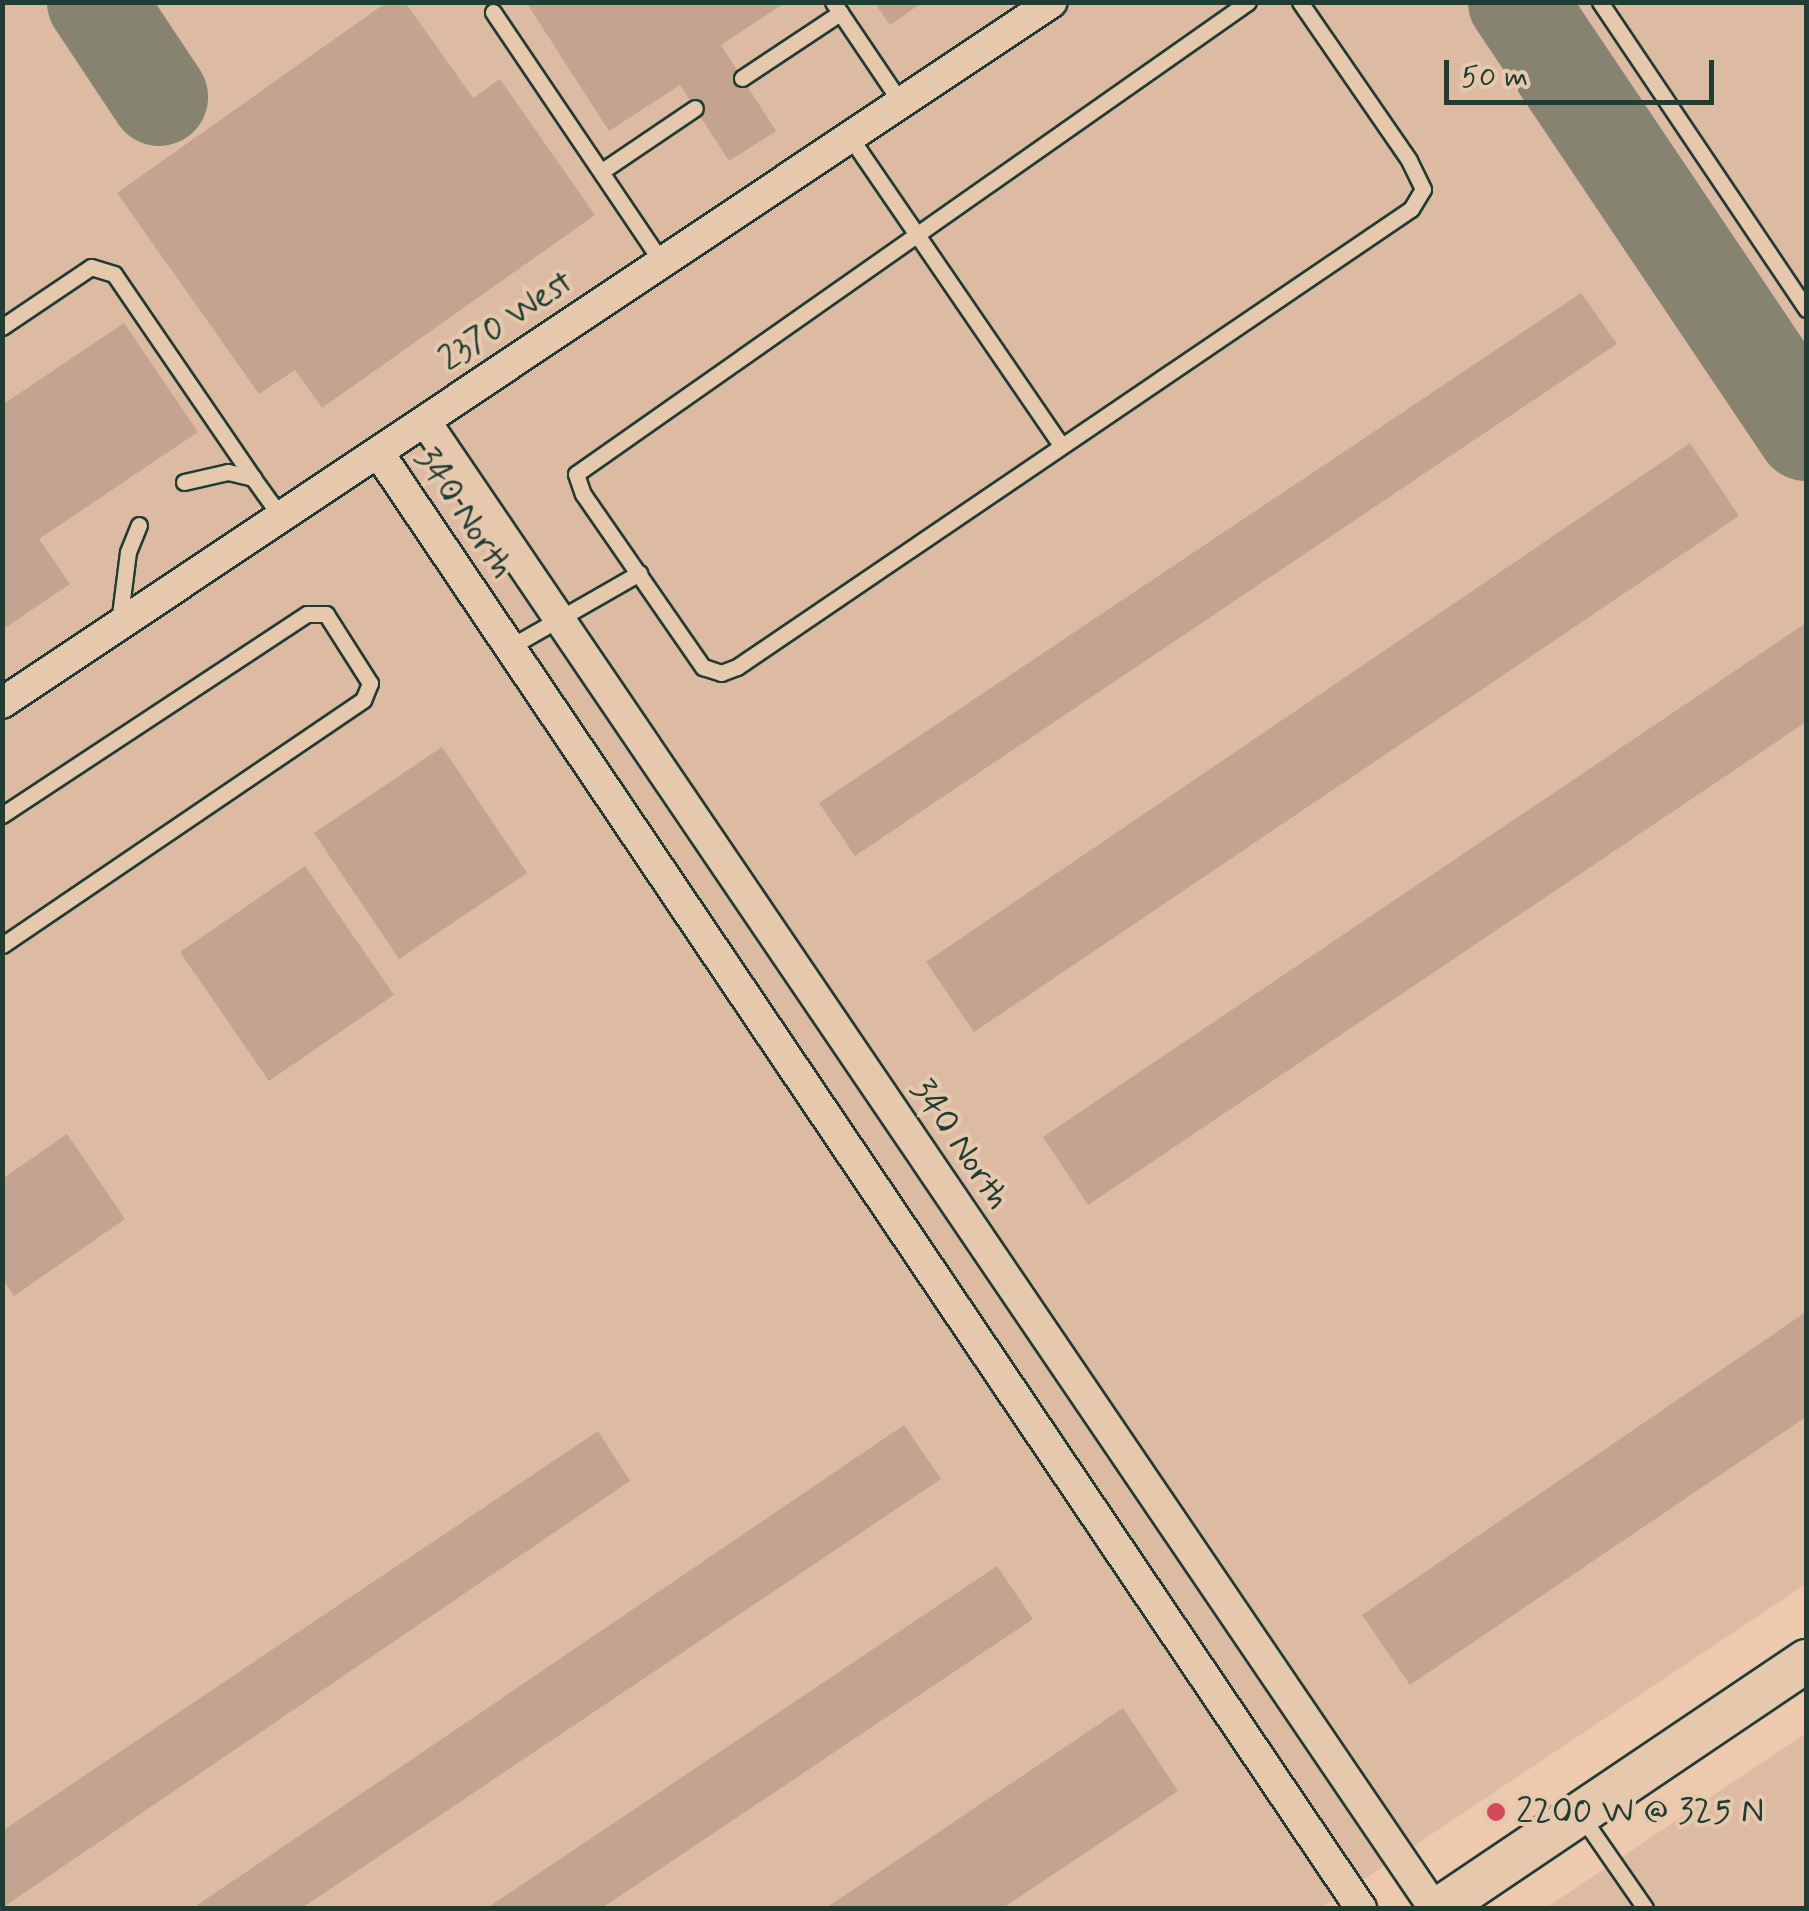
<!DOCTYPE html>
<style>
body{margin:0}
#map{position:relative;width:1809px;height:1911px;overflow:hidden;background:#edc9ae;font-family:Mynerve,sans-serif}
div>[style]{position:absolute}
[style*='--x']{left:calc(var(--x)*1px);top:calc(var(--y)*1px);width:calc(var(--w)*1px);rotate:calc(var(--a)*1deg)}
.built>*{inset:0;background:#ddbba3}
.taxiway>*{height:98px;margin:-49px;padding:0 49px;transform-origin:49px;border-radius:49px;background:#868371}
.building>*{inset:0;background:#c4a490}
.roads{filter:drop-shadow(2px 0 #1f3d34) drop-shadow(-2px 0 #1f3d34) drop-shadow(0 2px #1f3d34) drop-shadow(0 -2px #1f3d34)}
.lane>*{height:15px;margin:-7.5px;padding:0 7.5px;transform-origin:7.5px;border-radius:7.5px;background:#e6c9ad}
.street>*{height:30px;margin:-15px;padding:0 15px;transform-origin:15px;border-radius:15px;background:#e6c9ad}
.secondary>*{height:42px;margin:-21px;padding:0 21px;transform-origin:21px;border-radius:21px;background:#e6c9ad}
.dots>*{width:28px;height:28px;translate:-50% -50%;box-sizing:border-box;border:5px solid #e6c9ad;border-radius:50%}
span{translate:-50% -50%;white-space:nowrap;text-align:center;line-height:1.15;-webkit-text-stroke:8px #e6c9ad;paint-order:stroke}
.street-label{font-size:35px;color:#1f3d34}
.poi-label{font-size:35px;color:#1f3d34}
.left{translate:0 -50%;text-align:left}
.frame{position:absolute;inset:0;border:5px solid #1f3d34;pointer-events:none}
.scale{position:absolute;left:1444px;top:60px;width:270px;height:45px;box-sizing:border-box;border:5px solid #1f3d34;border-top:0;padding-left:12px;font-size:30px;line-height:35px;white-space:nowrap;color:#1f3d34;-webkit-text-stroke:8px #e6c9ad;paint-order:stroke}
</style>
<div id="map">
<div class="built">
<div style="clip-path:polygon(3px 3px,1806px 3px,1806px 1584px,1321px 1908px,3px 1908px)"></div>
<div style="clip-path:polygon(1806px 1733px,1806px 1908px,1546px 1908px)"></div>
</div>
<div class="taxiway">
<div style="--x:96;--y:2;--w:114;--a:56.4"></div>
<div style="--x:1517;--y:2;--w:518;--a:56.1"></div>
</div>
<div class="building">
<div style="clip-path:polygon(387px 2px,405px 2px,473px 98px,500px 79px,595px 215px,322px 408px,295px 370px,259px 394px,117px 193px)"></div>
<div style="clip-path:polygon(526px 2px,786px 2px,721px 45px,776px 131px,729px 161px,680px 85px,609px 131px)"></div>
<div style="clip-path:polygon(874px 2px,923px 2px,890px 25px)"></div>
<div style="clip-path:polygon(1581px 293px,1617px 344px,855px 856px,819px 803px)"></div>
<div style="clip-path:polygon(124px 323px,198px 432px,39px 539px,70px 584px,2px 630px,2px 405px)"></div>
<div style="clip-path:polygon(1690px 443px,1739px 516px,974px 1032px,926px 962px)"></div>
<div style="clip-path:polygon(1806px 623px,1806px 722px,1088px 1205px,1043px 1137px)"></div>
<div style="clip-path:polygon(442px 747px,527px 873px,399px 959px,314px 833px)"></div>
<div style="clip-path:polygon(305px 866px,394px 995px,269px 1081px,180px 952px)"></div>
<div style="clip-path:polygon(67px 1134px,125px 1219px,14px 1296px,2px 1279px,2px 1179px)"></div>
<div style="clip-path:polygon(1806px 1312px,1806px 1417px,1410px 1685px,1362px 1615px)"></div>
<div style="clip-path:polygon(904px 1425px,941px 1479px,302px 1908px,193px 1908px)"></div>
<div style="clip-path:polygon(598px 1431px,630px 1481px,2px 1908px,2px 1831px)"></div>
<div style="clip-path:polygon(997px 1566px,1033px 1619px,602px 1908px,487px 1908px)"></div>
<div style="clip-path:polygon(1123px 1708px,1178px 1791px,1003px 1908px,826px 1908px)"></div>
</div>
<div class="roads">
<div class="lane">
<div style="--x:833;--y:2;--w:122;--a:56"></div>
<div style="--x:1248;--y:2;--w:821;--a:144.92"></div>
<div style="--x:576;--y:474;--w:21;--a:71"></div>
<div style="--x:583;--y:494;--w:211;--a:55.3"></div>
<div style="--x:703;--y:667;--w:19;--a:18"></div>
<div style="--x:721;--y:673;--w:17;--a:-21"></div>
<div style="--x:737;--y:667;--w:815;--a:-34.2"></div>
<div style="--x:1411;--y:209;--w:23;--a:-59"></div>
<div style="--x:1423;--y:189;--w:32;--a:-116"></div>
<div style="--x:1409;--y:160;--w:192;--a:-124.6"></div>
<div style="--x:1600;--y:2;--w:370;--a:56.1"></div>
<div style="--x:493;--y:12;--w:303;--a:56"></div>
<div style="--x:742;--y:78;--w:118;--a:-33.6"></div>
<div style="--x:850;--y:137;--w:373;--a:55.6"></div>
<div style="--x:602;--y:171;--w:112;--a:-34.1"></div>
<div style="--x:2;--y:327;--w:107;--a:-34"></div>
<div style="--x:91;--y:267;--w:24;--a:17"></div>
<div style="--x:114;--y:274;--w:247;--a:55.7"></div>
<div style="--x:184;--y:482;--w:45;--a:-12.8"></div>
<div style="--x:228;--y:472;--w:26;--a:13"></div>
<div style="--x:253;--y:478;--w:48;--a:54.3"></div>
<div style="--x:119;--y:623;--w:72;--a:-82.8"></div>
<div style="--x:128;--y:552;--w:29;--a:-68"></div>
<div style="--x:510;--y:647;--w:149;--a:-29.8"></div>
<div style="--x:2;--y:815;--w:365;--a:-33.4"></div>
<div style="--x:307;--y:614;--w:19;--a:0"></div>
<div style="--x:326;--y:614;--w:82;--a:57.5"></div>
<div style="--x:370;--y:683;--w:18;--a:112"></div>
<div style="--x:363;--y:700;--w:436;--a:145.8"></div>
<div style="--x:1582;--y:1817;--w:111;--a:55.3"></div>
</div>
<div class="street">
<div style="--x:425;--y:421;--w:1797;--a:55.84"></div>
<div style="--x:378;--y:452;--w:1757;--a:55.98"></div>
<div style="--x:2;--y:703;--w:1262;--a:-33.73"></div>
</div>
<div class="secondary">
<div style="--x:1440;--y:1908;--w:442;--a:-34"></div>
</div>
</div>
<div class="dots">
<div style="left:1496px;top:1812px;background:#d1495b"></div>
</div>
<div class="street-label">
<span style="left:506px;top:321px;rotate:-34deg">2370 West</span>
<span style="left:464px;top:513px;rotate:56deg">340 North</span>
<span style="left:960px;top:1144px;rotate:56deg">340 North</span>
</div>
<div class="poi-label">
<span class="left" style="left:1516px;top:1812px">2200 W @ 325 N</span>
</div>
<div class="frame"></div>
<div class="scale">50 m</div>
</div>
